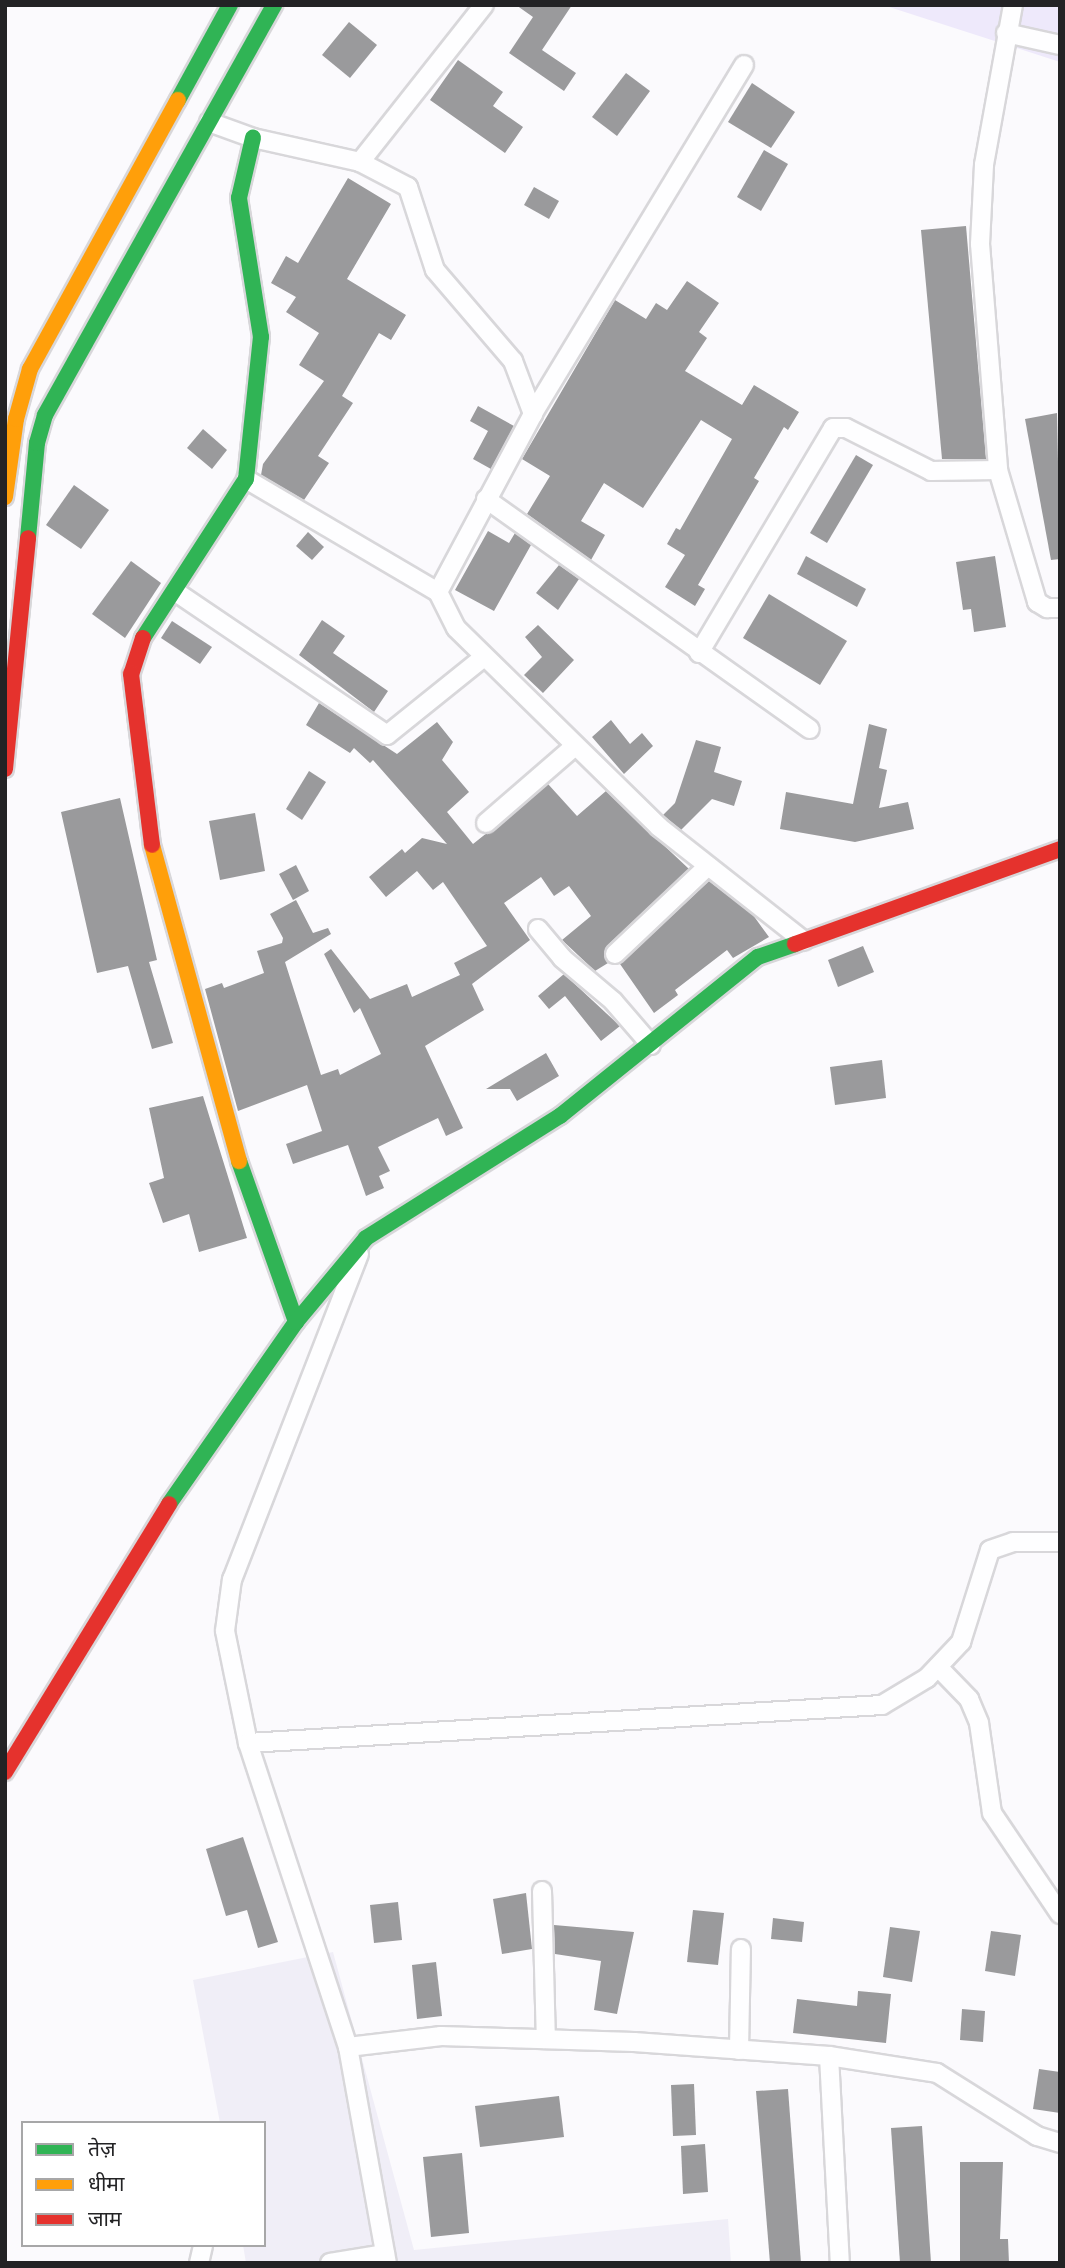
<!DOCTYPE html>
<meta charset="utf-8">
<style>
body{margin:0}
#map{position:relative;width:1065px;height:2268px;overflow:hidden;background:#fbfafd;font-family:Quicksand,"Noto Sans Devanagari",sans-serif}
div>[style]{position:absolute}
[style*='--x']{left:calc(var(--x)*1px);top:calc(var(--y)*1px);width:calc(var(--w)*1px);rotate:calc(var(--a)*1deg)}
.built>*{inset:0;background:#f0eef7}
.green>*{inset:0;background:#eee9fb}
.building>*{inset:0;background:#9a9a9c}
.roads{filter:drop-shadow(2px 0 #d8d7da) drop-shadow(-2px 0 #d8d7da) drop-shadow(0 2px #d8d7da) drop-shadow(0 -2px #d8d7da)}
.street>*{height:18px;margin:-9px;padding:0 9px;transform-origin:9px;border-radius:9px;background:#fefeff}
.fast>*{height:16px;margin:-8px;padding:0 8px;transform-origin:8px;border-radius:8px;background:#30b455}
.slow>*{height:16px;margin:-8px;padding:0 8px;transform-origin:8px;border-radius:8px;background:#ff9f0a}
.jam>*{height:16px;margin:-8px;padding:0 8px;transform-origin:8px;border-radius:8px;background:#e5322d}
span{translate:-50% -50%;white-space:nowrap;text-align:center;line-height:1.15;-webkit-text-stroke:7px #fff;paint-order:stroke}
.frame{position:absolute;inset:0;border:7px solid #232325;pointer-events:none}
.legend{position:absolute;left:21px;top:2121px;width:245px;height:126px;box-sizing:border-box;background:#fff;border:2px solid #a7a7a8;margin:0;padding:9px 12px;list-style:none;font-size:21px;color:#232325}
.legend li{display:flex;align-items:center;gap:14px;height:35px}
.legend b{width:35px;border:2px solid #a7a7a8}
</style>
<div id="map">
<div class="built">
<div style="clip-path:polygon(333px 1952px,414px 2250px,728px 2219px,731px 2263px,246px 2263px,243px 2245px,264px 2245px,264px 2123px,220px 2123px,193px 1980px)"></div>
</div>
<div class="green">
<div style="clip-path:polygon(883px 5px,1060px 5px,1060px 62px)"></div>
</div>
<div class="building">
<div style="clip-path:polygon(516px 5px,572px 5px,542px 50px,576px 73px,564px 91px,509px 53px,533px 17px)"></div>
<div style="clip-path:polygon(349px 22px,377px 45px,350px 78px,322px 55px)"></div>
<div style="clip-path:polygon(458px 60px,503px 92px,493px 106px,523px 127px,505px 153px,430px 100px)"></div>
<div style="clip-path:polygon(626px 73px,650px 91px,617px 136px,592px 117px)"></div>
<div style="clip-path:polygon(752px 83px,795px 112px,771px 148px,728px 122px)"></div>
<div style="clip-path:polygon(764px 150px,788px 164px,761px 211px,737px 197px)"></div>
<div style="clip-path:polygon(348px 178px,391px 204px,347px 279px,406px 315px,391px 340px,379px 333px,342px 396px,353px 403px,318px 456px,329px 463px,304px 500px,261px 475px,263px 464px,324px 381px,299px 365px,319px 333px,286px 312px,296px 297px,271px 283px,286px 256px,298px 263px)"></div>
<div style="clip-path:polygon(534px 187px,559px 201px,549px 219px,524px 205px)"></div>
<div style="clip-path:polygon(966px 226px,986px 459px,942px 459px,921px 230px)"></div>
<div style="clip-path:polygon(687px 281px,719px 303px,699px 332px,707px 338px,685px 371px,742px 405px,754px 385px,799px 412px,788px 430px,784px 427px,754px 478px,759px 481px,698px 585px,705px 589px,695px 606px,665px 587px,685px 555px,667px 544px,676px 528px,680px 530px,732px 439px,701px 420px,643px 508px,604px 483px,581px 521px,605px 535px,591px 560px,527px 514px,550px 476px,522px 459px,615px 300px,646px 319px,656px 303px,667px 310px)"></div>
<div style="clip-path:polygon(478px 406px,514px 426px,491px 469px,473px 459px,488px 431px,470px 421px)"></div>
<div style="clip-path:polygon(1057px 413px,1060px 559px,1051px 560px,1025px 419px)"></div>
<div style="clip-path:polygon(203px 429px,227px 450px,212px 469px,187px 448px)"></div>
<div style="clip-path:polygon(856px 455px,873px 465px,827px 543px,810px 533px)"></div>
<div style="clip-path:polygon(74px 485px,109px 510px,81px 549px,46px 525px)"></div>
<div style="clip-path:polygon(488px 531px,509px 543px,515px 533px,531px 545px,494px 611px,455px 590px)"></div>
<div style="clip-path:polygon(308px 532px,324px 547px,312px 560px,296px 546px)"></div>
<div style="clip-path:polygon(806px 556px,866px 589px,857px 607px,797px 574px)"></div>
<div style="clip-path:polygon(995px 556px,1006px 627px,974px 632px,971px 609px,963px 610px,956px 562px)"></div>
<div style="clip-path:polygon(131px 561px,161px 583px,125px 638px,92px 614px)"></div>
<div style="clip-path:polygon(559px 565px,579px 579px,558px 610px,536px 593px)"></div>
<div style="clip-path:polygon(769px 594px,847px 641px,820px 685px,743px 638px)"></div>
<div style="clip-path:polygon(322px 620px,345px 636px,333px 653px,388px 691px,374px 712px,299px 655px)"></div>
<div style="clip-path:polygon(172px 621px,212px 647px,200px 664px,161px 638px)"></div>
<div style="clip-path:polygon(538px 625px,574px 660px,543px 693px,524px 675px,542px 657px,525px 637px)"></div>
<div style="clip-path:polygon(319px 703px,397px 754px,437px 722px,453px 742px,442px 760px,469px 792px,447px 812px,473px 844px,548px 784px,577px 816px,606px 791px,689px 869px,607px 946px,604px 956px,608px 963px,595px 971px,562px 940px,591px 916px,569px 886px,554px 896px,541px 877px,504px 903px,530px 940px,472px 984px,484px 1010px,425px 1046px,463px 1128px,446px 1136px,438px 1118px,378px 1147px,390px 1171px,379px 1176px,384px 1188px,366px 1196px,348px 1145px,293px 1164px,286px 1144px,322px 1131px,307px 1085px,238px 1111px,205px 989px,222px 983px,224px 988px,264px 973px,257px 951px,282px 943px,283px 938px,270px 914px,296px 900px,313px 933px,328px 928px,331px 934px,285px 962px,321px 1075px,338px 1069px,340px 1075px,381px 1054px,360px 1008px,354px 1013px,324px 954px,331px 949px,370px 999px,407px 984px,412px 997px,460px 975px,454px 963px,487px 946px,443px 882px,433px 890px,417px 871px,386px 897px,369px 877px,402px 849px,405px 853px,422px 838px,447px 844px,373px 760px,370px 763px,354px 748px,350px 753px,306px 725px)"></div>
<div style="clip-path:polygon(611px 720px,630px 744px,642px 733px,653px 746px,624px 774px,592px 737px)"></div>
<div style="clip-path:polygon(869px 724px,887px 729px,879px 768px,887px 770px,879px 808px,908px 802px,914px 829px,855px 842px,780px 829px,786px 792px,853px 804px)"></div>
<div style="clip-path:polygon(696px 740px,721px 747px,714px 772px,742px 781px,734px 806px,712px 799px,681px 830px,663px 815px,675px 803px)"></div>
<div style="clip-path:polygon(309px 771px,326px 782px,302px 820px,286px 809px)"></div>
<div style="clip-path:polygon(120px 798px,157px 960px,149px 962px,173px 1043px,152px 1049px,128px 966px,97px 973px,61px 812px)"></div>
<div style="clip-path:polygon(255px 813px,265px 871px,220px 880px,209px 821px)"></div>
<div style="clip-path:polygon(296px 865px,309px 891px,293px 900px,279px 874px)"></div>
<div style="clip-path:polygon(709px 881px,753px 915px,769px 937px,733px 958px,727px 950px,675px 990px,678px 995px,654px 1013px,620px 964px)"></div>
<div style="clip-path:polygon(863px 946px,874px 972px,838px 987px,828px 960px)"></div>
<div style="clip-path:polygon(564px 974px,620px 1026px,601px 1041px,565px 996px,549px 1009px,538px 996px)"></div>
<div style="clip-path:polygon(546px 1053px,559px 1076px,517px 1101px,510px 1089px,486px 1089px)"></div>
<div style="clip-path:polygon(882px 1060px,886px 1098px,835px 1105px,830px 1067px)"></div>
<div style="clip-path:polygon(203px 1096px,247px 1238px,199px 1252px,189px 1214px,163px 1223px,149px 1183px,164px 1178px,149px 1108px)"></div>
<div style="clip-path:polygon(243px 1837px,278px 1942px,258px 1948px,247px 1910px,226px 1916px,206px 1849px)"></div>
<div style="clip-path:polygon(526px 1893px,532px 1949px,502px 1954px,493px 1899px)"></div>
<div style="clip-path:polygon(398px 1902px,402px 1940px,374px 1943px,370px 1905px)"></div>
<div style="clip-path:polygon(693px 1910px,724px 1913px,718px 1965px,687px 1962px)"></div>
<div style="clip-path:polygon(773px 1918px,804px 1922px,802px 1942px,771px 1939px)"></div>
<div style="clip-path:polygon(554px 1925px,634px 1932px,617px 2014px,594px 2010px,601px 1961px,555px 1954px)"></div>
<div style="clip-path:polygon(890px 1927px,920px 1931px,912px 1982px,883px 1977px)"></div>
<div style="clip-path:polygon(991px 1931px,1021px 1935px,1015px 1976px,985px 1971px)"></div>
<div style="clip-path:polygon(436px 1962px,442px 2016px,417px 2019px,412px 1965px)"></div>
<div style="clip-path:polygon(858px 1991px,891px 1994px,886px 2043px,793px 2033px,797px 1999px,857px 2006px)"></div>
<div style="clip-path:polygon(962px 2009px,985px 2011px,983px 2042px,960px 2040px)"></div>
<div style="clip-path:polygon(1039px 2069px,1060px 2072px,1060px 2113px,1033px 2109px)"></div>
<div style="clip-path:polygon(694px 2084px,696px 2135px,673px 2136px,671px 2085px)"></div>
<div style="clip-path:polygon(788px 2089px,801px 2263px,770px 2263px,756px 2091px)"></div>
<div style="clip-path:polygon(559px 2096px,564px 2137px,480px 2147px,475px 2106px)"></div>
<div style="clip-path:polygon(922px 2126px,931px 2263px,900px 2263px,891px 2128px)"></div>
<div style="clip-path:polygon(705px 2144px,708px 2192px,683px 2194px,681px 2146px)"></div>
<div style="clip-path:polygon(462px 2153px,469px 2233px,431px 2237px,423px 2157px)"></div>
<div style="clip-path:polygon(960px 2162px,1003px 2162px,1000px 2239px,1008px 2239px,1009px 2263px,960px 2263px)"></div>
</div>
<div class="roads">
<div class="street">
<div style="--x:1013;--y:5;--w:163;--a:100.3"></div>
<div style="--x:984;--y:165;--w:79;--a:92.9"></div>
<div style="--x:980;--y:244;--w:227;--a:85.4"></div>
<div style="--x:998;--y:470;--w:138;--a:73.5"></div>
<div style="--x:1037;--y:602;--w:12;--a:31"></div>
<div style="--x:1047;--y:608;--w:13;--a:0"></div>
<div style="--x:1006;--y:33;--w:55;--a:12.5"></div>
<div style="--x:744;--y:65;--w:408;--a:121.2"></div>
<div style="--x:533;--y:414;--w:202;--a:118.1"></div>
<div style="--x:438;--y:592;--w:40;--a:63.4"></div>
<div style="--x:456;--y:628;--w:284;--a:44.4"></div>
<div style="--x:659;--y:827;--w:184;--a:38.2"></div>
<div style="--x:209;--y:122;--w:47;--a:20"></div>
<div style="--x:253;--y:138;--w:110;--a:12.6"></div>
<div style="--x:360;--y:162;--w:54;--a:27.5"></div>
<div style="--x:408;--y:187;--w:87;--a:72"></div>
<div style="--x:435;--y:270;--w:120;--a:49.4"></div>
<div style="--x:513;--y:361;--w:57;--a:69.3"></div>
<div style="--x:360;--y:162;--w:200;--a:-51.7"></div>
<div style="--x:246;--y:479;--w:223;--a:30.5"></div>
<div style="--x:486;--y:499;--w:397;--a:35.4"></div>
<div style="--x:176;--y:592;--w:255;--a:34.1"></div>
<div style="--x:387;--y:735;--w:124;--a:-38.8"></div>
<div style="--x:699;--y:653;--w:262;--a:-59.2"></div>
<div style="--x:833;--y:428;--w:13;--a:0"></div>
<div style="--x:846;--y:428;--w:95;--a:26.8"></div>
<div style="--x:931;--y:471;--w:67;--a:-0.9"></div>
<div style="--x:486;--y:823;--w:118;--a:-40.9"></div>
<div style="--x:538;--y:929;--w:38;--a:50"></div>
<div style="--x:562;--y:958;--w:67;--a:40.1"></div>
<div style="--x:613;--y:1001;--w:58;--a:49.2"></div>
<div style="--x:615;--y:954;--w:128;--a:-43.4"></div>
<div style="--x:359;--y:1254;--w:349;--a:111.3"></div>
<div style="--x:232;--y:1579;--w:52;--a:97.7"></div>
<div style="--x:225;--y:1631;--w:114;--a:78.4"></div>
<div style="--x:248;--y:1743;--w:320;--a:71.8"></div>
<div style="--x:348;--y:2047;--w:219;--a:79.8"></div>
<div style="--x:938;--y:1667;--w:45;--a:45.9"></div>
<div style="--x:969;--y:1699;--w:26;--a:67"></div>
<div style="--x:979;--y:1723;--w:91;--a:81.8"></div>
<div style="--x:992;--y:1813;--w:122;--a:56"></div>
<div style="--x:248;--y:1743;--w:635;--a:-3.43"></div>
<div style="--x:882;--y:1705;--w:52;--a:-31"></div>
<div style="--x:927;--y:1678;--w:50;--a:-46.6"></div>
<div style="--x:961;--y:1642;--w:96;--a:-72.5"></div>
<div style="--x:990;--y:1550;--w:24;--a:-19"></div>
<div style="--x:1013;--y:1542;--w:47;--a:0"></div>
<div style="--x:542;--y:1891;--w:148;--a:88.5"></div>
<div style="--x:348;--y:2047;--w:94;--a:-6.7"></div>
<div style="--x:441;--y:2036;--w:193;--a:1.8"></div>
<div style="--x:634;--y:2042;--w:196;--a:4.1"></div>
<div style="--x:829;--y:2056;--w:109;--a:8.9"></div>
<div style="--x:937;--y:2073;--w:118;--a:32.2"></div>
<div style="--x:1037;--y:2136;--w:24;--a:17"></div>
<div style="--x:739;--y:2050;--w:101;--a:-88.9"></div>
<div style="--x:829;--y:2056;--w:207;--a:87"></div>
<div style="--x:199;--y:2263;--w:18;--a:-77"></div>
<div style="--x:330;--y:2263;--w:56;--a:-9.3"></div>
</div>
<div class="fast">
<div style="--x:178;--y:100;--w:108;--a:-61.3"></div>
<div style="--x:28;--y:538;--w:95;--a:-84.6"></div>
<div style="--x:37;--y:443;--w:29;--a:-74"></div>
<div style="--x:45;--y:415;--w:470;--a:-60.8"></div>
<div style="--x:143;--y:638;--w:189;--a:-57.1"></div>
<div style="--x:246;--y:479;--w:143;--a:-84"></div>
<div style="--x:261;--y:337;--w:141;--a:-99"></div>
<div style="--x:239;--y:198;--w:62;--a:-76.9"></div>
<div style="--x:239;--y:1161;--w:171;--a:70.5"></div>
<div style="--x:169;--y:1504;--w:222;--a:-55.1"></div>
<div style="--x:296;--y:1322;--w:109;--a:-50.2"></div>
<div style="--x:366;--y:1238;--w:229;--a:-32.2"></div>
<div style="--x:560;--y:1116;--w:254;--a:-38.8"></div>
<div style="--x:758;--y:957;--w:39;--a:-19"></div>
</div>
<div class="slow">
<div style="--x:5;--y:497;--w:79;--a:-82"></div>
<div style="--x:16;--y:419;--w:52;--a:-74.4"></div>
<div style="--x:30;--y:369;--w:307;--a:-61.2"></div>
<div style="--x:152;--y:845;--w:328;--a:74.6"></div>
</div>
<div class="jam">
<div style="--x:143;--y:638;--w:38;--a:108"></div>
<div style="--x:131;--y:674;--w:172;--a:83"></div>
<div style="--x:5;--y:769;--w:232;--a:-84.3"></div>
<div style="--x:795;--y:944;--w:282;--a:-19.7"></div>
<div style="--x:5;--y:1772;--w:314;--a:-58.5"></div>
</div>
</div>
<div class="frame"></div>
<ul class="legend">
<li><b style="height:9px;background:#30b455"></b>तेज़</li>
<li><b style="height:9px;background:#ff9f0a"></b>धीमा</li>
<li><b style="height:9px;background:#e5322d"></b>जाम</li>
</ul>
</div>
